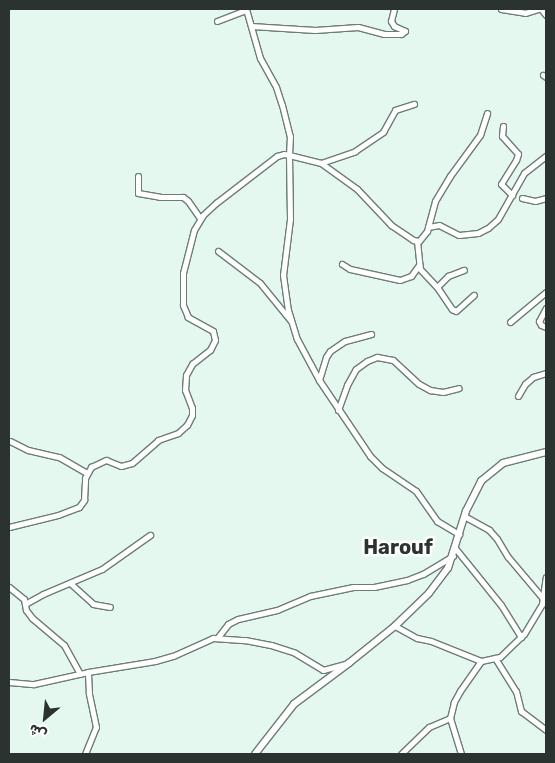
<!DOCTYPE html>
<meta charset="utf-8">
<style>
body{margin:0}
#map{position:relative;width:555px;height:763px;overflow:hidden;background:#e4f8f0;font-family:Rubik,"Noto Sans Arabic",sans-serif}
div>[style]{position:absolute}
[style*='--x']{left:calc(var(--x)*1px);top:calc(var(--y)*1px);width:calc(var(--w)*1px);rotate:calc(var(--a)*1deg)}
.roads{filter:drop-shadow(1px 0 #6c7d76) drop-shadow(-1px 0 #6c7d76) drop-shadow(0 1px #6c7d76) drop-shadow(0 -1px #6c7d76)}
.minor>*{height:5px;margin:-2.5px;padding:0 2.5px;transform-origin:2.5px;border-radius:2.5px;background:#fff}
.tertiary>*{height:6px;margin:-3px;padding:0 3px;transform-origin:3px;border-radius:3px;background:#fff}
span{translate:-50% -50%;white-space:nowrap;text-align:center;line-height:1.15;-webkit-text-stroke:5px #fff;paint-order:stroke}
.quarter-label{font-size:20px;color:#2b3330;font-weight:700}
.frame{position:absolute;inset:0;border:10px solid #2b3330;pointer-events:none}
.north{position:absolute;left:20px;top:693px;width:50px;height:50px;-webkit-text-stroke:4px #fff;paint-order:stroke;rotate:208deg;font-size:14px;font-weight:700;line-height:20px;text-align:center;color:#2b3330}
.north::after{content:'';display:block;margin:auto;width:18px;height:22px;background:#2b3330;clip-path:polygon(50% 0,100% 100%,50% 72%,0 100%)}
</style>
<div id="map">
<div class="roads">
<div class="minor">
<div style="--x:246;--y:9;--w:51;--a:74.1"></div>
<div style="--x:260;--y:58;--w:33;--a:61"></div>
<div style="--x:276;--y:87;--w:19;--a:72"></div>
<div style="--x:282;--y:105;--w:32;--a:76"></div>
<div style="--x:290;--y:136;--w:19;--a:93"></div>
<div style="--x:289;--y:155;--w:33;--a:14"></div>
<div style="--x:321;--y:163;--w:44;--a:35.8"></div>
<div style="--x:357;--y:189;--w:50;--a:46.6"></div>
<div style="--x:391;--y:225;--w:27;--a:34"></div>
<div style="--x:413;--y:240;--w:6;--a:9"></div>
<div style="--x:419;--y:241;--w:13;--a:-51"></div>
<div style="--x:427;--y:231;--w:31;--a:-75"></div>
<div style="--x:435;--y:201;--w:29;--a:-59"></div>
<div style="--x:450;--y:176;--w:51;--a:-53.8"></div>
<div style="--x:480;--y:135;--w:23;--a:-72"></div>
<div style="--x:501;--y:9;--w:24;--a:9"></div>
<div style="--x:525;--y:13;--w:14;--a:-17"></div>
<div style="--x:541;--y:9;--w:8;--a:50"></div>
<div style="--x:217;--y:21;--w:31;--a:-21"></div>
<div style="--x:251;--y:26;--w:64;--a:3.6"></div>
<div style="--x:315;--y:30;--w:43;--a:-4"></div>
<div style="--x:358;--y:27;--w:27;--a:15"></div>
<div style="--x:384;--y:34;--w:17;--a:0"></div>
<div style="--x:401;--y:34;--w:5;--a:-37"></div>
<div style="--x:405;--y:31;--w:12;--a:-156"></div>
<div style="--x:394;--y:26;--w:6;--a:-121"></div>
<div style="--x:391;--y:21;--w:12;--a:-76"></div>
<div style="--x:543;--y:75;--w:4;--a:34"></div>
<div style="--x:503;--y:126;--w:10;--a:96"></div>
<div style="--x:502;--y:136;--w:24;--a:48"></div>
<div style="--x:518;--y:154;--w:6;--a:108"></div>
<div style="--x:516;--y:160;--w:28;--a:122"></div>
<div style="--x:501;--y:184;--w:16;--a:45"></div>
<div style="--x:321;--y:163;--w:36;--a:-19"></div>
<div style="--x:355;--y:151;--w:34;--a:-34"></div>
<div style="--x:383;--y:132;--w:25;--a:-61"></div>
<div style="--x:395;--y:110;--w:20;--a:-18"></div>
<div style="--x:138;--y:176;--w:17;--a:90"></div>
<div style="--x:138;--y:193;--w:22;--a:10"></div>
<div style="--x:160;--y:197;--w:23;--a:0"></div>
<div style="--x:183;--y:197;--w:6;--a:39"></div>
<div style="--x:188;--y:201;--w:21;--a:55"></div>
<div style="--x:522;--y:198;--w:13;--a:13"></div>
<div style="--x:535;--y:201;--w:11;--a:-15"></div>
<div style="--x:428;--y:227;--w:11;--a:-10"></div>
<div style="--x:439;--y:225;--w:22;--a:27"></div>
<div style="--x:459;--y:235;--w:19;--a:-6"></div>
<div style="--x:478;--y:233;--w:11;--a:-27"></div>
<div style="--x:488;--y:228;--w:13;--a:-42"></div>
<div style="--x:498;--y:219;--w:53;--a:-60.5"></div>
<div style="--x:524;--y:173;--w:28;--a:-38"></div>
<div style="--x:417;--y:241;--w:28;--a:84"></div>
<div style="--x:420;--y:269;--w:25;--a:47"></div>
<div style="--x:437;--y:287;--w:27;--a:56"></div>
<div style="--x:452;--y:309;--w:4;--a:27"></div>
<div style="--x:456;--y:311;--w:24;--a:-42"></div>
<div style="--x:218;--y:251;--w:53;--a:37.3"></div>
<div style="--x:260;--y:283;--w:49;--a:50.8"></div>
<div style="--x:342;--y:264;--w:9;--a:32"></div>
<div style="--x:350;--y:269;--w:51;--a:12.4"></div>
<div style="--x:400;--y:280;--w:12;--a:-20"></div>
<div style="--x:411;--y:276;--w:14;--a:-54"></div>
<div style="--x:437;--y:287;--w:16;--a:-45"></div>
<div style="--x:448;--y:276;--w:17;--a:-21"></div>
<div style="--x:546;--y:308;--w:15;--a:118"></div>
<div style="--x:539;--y:321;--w:4;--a:63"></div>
<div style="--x:541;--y:325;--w:5;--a:22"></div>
<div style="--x:510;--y:322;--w:47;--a:-39.8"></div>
<div style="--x:319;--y:380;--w:24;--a:-73"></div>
<div style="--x:326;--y:357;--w:7;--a:-56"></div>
<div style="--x:330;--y:351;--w:18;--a:-34"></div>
<div style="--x:345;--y:341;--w:27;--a:-15"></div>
<div style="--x:518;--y:396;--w:14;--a:-60"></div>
<div style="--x:525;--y:384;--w:11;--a:-41"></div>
<div style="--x:533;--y:377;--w:14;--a:-17"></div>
<div style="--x:338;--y:410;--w:27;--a:-70"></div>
<div style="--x:347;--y:385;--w:18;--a:-61"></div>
<div style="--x:356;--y:369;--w:14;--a:-36"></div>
<div style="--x:367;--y:361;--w:11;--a:-22"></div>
<div style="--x:377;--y:357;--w:16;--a:11"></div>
<div style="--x:393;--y:360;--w:35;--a:43"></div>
<div style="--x:419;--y:384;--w:13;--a:29"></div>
<div style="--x:430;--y:390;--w:13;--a:9"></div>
<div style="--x:443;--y:392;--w:16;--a:-14"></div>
<div style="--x:10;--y:441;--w:20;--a:27"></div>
<div style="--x:28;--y:450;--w:32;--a:13"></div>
<div style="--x:59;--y:457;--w:32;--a:30"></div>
<div style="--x:464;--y:516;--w:29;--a:29"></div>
<div style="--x:489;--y:530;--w:12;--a:48"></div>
<div style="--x:497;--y:539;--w:21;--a:59"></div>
<div style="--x:508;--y:557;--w:59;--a:49.8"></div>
<div style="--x:9;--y:527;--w:50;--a:-13.8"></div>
<div style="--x:58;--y:515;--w:22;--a:-21"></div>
<div style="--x:79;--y:507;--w:9;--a:-54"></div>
<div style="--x:84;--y:500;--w:22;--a:-87"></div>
<div style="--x:85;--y:478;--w:13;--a:-61"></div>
<div style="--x:91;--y:467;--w:17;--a:-25"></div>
<div style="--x:106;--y:460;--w:16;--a:22"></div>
<div style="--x:121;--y:466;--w:11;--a:-15"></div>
<div style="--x:132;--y:463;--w:35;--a:-41"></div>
<div style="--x:158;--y:440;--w:21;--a:-19"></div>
<div style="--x:178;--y:433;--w:12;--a:-42"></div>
<div style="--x:187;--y:425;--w:11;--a:-63"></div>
<div style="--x:192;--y:415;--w:7;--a:-90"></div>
<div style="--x:192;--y:408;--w:19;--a:-111"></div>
<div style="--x:185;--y:390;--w:15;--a:-86"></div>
<div style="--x:186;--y:375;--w:13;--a:-61"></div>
<div style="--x:192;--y:364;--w:23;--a:-38"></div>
<div style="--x:210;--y:350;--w:11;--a:-63"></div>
<div style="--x:215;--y:340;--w:9;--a:-103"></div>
<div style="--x:213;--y:331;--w:29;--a:-151"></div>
<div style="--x:188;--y:317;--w:13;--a:-113"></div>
<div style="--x:183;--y:305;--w:32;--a:-90"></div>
<div style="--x:183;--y:273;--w:44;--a:-75.7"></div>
<div style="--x:194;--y:230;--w:17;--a:-59"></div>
<div style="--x:203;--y:215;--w:18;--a:-43"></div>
<div style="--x:216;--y:203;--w:77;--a:-37.6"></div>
<div style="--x:277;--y:156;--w:7;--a:-16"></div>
<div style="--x:284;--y:154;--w:5;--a:11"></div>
<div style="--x:289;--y:155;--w:64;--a:89.1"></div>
<div style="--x:290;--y:219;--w:56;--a:97.1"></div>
<div style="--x:283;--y:275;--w:35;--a:82"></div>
<div style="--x:288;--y:310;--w:30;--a:73"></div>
<div style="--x:297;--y:339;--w:47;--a:61.8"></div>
<div style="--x:319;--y:380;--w:92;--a:56.1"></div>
<div style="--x:370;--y:456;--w:17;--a:45"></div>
<div style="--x:382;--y:468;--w:41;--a:34.1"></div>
<div style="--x:416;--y:491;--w:37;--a:55"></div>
<div style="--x:437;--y:521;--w:26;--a:31"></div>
<div style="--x:455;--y:548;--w:73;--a:51.1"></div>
<div style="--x:501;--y:605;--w:38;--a:58"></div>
<div style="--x:70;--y:583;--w:31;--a:42"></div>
<div style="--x:93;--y:604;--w:17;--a:10"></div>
<div style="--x:9;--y:587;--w:19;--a:39"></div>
<div style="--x:24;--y:599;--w:11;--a:80"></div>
<div style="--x:26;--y:610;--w:10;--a:53"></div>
<div style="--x:32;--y:618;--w:42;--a:40.2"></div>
<div style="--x:64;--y:645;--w:33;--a:61"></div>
<div style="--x:25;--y:604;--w:21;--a:-29"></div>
<div style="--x:43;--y:594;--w:64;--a:-23"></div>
<div style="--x:102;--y:569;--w:59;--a:-35.3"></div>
<div style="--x:395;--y:626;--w:25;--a:29"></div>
<div style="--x:417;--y:638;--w:14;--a:12"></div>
<div style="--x:431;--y:641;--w:54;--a:21.8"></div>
<div style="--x:481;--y:661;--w:37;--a:125"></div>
<div style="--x:460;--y:691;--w:13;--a:119"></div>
<div style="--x:454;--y:702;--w:16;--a:104"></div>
<div style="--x:450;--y:718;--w:38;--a:73"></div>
<div style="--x:218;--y:637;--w:16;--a:-52"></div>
<div style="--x:228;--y:624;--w:11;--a:-27"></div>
<div style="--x:238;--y:619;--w:40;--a:-13"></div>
<div style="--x:277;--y:610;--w:36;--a:-23"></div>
<div style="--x:310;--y:596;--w:44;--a:-11.8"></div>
<div style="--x:353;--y:587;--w:21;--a:0"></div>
<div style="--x:374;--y:587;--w:34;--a:-12"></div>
<div style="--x:407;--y:580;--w:17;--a:-21"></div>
<div style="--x:423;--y:574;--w:35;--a:-31"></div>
<div style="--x:495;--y:658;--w:39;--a:58"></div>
<div style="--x:516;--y:691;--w:21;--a:76"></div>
<div style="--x:521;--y:711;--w:31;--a:37"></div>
<div style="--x:481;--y:661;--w:19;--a:-12"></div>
<div style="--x:500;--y:657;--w:33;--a:-44"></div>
<div style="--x:524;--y:634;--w:35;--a:-59"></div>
<div style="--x:542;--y:604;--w:27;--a:-82"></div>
<div style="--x:9;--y:682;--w:25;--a:5"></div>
<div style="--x:34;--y:684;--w:55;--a:-12.5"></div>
<div style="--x:88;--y:672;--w:68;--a:-9.3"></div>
<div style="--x:155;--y:661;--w:19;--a:-16"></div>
<div style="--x:173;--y:656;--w:44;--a:-24.2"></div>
<div style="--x:213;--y:638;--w:32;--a:4"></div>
<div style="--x:245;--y:640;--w:26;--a:11"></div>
<div style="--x:271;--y:645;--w:25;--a:18"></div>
<div style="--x:295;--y:653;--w:33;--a:31"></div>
<div style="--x:323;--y:670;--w:24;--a:-15"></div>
<div style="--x:85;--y:754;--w:29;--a:-68"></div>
<div style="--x:96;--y:727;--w:35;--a:-102"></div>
<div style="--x:89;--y:693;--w:21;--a:-93"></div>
<div style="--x:401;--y:754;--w:39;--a:-44"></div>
<div style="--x:429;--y:727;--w:23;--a:-23"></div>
</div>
<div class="tertiary">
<div style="--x:255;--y:754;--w:63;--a:-52"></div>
<div style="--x:294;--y:704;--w:69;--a:-36.7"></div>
<div style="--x:349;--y:663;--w:59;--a:-38.8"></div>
<div style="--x:395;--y:626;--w:47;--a:-44.1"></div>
<div style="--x:429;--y:593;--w:31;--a:-53"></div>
<div style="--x:448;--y:568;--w:60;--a:-72.5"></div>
<div style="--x:466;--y:511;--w:34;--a:-63"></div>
<div style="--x:481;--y:481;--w:28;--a:-39"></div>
<div style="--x:503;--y:463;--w:44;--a:-14.3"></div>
</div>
</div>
<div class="quarter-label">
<span style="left:398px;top:547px">Harouf</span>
</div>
<div class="frame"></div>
<div class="north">ش</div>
</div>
